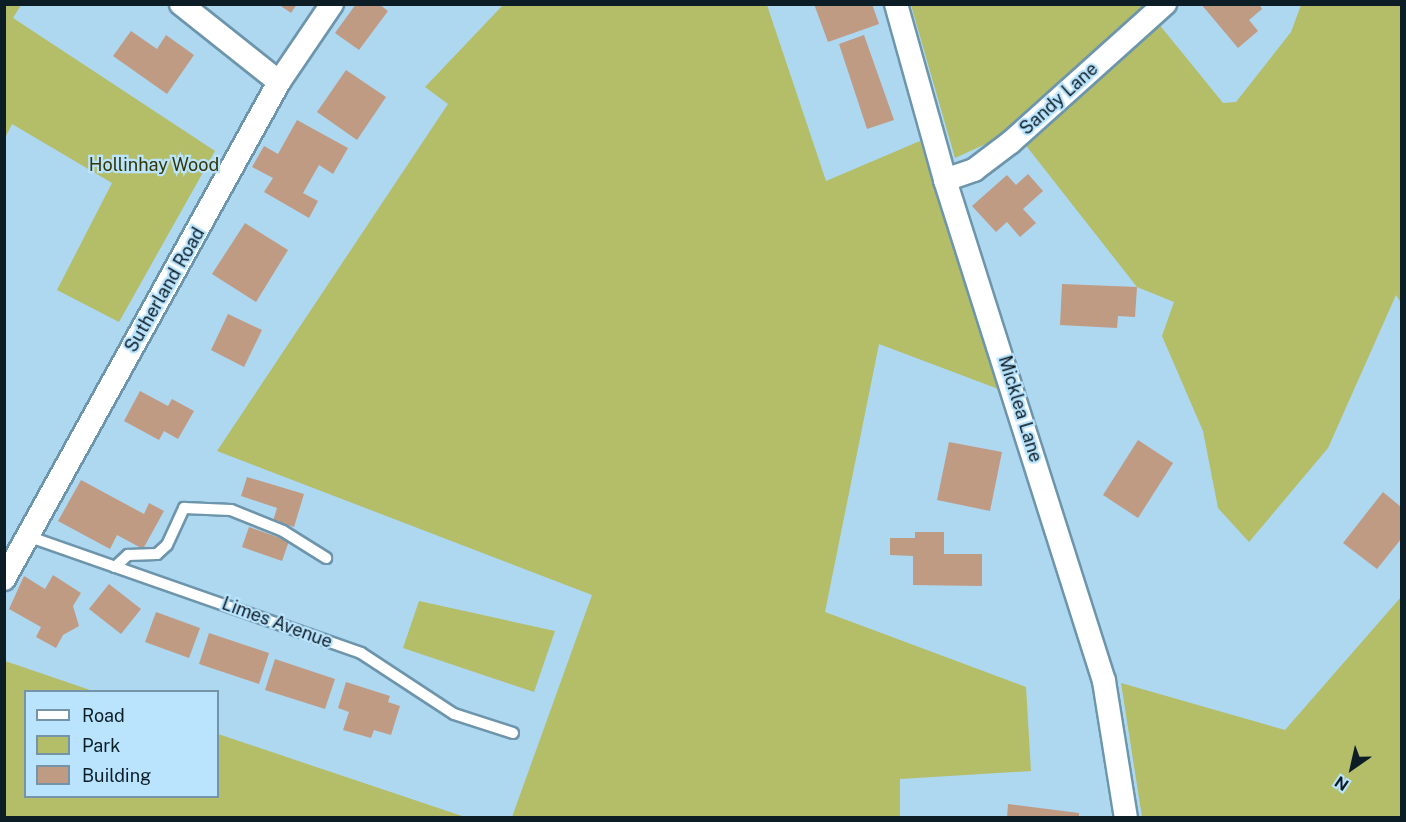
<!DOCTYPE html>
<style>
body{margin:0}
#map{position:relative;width:1406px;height:822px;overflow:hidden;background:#aed7f0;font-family:"Public Sans",sans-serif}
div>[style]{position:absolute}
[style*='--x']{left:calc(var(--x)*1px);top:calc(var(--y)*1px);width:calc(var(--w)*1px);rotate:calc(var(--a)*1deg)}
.green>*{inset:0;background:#b4bd67}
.building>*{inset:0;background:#c09b84}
.roads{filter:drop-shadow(2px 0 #6d95ab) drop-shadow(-2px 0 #6d95ab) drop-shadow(0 2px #6d95ab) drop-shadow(0 -2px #6d95ab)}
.lane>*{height:10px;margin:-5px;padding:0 5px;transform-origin:5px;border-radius:5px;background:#fff}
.street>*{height:22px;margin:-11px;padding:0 11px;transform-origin:11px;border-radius:11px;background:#fff}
span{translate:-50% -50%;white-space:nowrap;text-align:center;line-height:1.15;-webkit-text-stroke:4.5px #bae4fd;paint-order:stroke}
.street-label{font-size:18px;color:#0d1d26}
.park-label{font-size:18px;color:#333703}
.frame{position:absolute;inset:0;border:6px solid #0d1d26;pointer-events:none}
.legend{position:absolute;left:24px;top:690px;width:195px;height:108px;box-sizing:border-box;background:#bae4fd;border:2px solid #7594a7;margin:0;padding:8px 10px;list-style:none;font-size:18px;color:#0d1d26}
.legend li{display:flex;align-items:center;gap:12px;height:30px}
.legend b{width:30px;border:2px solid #7594a7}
.north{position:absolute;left:1322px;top:738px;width:60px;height:60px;-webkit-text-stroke:4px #bae4fd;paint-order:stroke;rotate:214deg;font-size:16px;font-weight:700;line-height:24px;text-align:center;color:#0d1d26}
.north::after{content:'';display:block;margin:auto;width:21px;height:27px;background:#0d1d26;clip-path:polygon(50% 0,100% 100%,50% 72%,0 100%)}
</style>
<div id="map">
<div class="green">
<div style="clip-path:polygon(5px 4px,21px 5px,13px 18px,215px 151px,119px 322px,57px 290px,112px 183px,12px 124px,5px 138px)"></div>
<div style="clip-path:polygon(503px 5px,767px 5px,826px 181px,920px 141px,1001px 390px,879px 344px,825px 612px,1026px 687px,1031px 771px,900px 779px,900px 817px,512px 817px,592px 595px,217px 451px,448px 104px,425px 87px)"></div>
<div style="clip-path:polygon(911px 5px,1153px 5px,1014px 131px,955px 158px)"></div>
<div style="clip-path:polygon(1301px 5px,1401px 5px,1401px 303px,1396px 295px,1328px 448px,1249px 542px,1218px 508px,1203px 431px,1162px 336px,1174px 302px,1137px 287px,1024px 143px,1158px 23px,1223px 103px,1236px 102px,1291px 32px)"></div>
<div style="clip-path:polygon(1401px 597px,1401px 817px,1142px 817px,1121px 683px,1285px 730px)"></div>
<div style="clip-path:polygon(419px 601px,555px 631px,534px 692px,403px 648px)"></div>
<div style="clip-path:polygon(5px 661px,93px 691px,26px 692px,26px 796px,218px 796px,218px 734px,465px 817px,5px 817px)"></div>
</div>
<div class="building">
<div style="clip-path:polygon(278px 4px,297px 4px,291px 13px)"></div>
<div style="clip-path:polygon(356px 4px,379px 4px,388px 11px,359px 50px,335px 33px)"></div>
<div style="clip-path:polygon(814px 4px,872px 4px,879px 24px,828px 42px)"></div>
<div style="clip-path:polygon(1201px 4px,1259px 4px,1262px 9px,1249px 20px,1258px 31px,1238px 48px)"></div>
<div style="clip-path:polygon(131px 31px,157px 49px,166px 35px,194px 55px,167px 94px,113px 56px)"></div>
<div style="clip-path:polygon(864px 35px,894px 120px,867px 129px,839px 44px)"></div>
<div style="clip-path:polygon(346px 70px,386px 97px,357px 140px,317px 112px)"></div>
<div style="clip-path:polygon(297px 120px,348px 148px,333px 174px,319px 165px,303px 193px,318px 201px,309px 218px,264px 192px,273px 178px,252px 167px,264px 146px,278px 154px)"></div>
<div style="clip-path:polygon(1028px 174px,1043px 191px,1023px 209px,1036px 223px,1020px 237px,1007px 222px,996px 232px,972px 206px,1007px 175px,1016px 185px)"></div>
<div style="clip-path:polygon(245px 223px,288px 250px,256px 302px,212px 274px)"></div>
<div style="clip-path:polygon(1062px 284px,1137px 287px,1135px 317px,1118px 316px,1117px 328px,1060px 325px)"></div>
<div style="clip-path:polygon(228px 314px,262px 330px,244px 367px,211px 350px)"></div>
<div style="clip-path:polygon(140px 391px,168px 406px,172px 399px,194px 411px,178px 439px,164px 431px,159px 440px,124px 421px)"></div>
<div style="clip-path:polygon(1138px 440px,1173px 463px,1138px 518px,1103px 495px)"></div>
<div style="clip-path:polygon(949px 442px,1002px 452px,990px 511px,937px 500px)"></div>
<div style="clip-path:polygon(247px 477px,304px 494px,294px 527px,273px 521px,277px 508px,241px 496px)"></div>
<div style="clip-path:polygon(81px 480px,144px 514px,149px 503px,164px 511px,143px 549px,117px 535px,110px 549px,58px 521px)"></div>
<div style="clip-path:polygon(1383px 492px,1401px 507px,1401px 539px,1377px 569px,1343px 543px)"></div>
<div style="clip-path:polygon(249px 527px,289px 541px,282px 561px,242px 547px)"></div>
<div style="clip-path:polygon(915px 532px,944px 532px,944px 554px,982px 554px,982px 586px,913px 585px,913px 556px,890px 555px,890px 538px,915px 538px)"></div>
<div style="clip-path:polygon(53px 575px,81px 593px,73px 606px,79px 626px,63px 635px,56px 648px,36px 637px,41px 627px,9px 609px,24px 576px,45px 589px)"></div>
<div style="clip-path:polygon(109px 584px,141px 609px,121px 634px,89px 609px)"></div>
<div style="clip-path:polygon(156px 612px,200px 628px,189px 658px,145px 642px)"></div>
<div style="clip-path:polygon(209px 633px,269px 653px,259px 684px,199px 664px)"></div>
<div style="clip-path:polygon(275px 659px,335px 679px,325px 709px,265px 690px)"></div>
<div style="clip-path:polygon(346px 682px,390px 696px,388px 702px,400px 706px,391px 735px,374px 730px,371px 738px,343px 730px,349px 712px,338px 708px)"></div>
<div style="clip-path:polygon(1008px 804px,1079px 813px,1079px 818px,1007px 818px)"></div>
</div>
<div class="roads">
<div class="lane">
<div style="--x:30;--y:537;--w:351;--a:19.3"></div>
<div style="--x:361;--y:653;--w:111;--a:33.3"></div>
<div style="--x:454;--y:714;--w:62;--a:17.9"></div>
<div style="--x:115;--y:567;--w:18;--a:-43"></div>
<div style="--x:128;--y:555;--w:29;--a:-2"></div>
<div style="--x:157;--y:554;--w:13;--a:-42"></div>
<div style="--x:167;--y:545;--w:41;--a:-65.3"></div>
<div style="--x:184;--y:508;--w:47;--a:2.4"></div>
<div style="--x:231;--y:510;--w:56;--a:22"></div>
<div style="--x:283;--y:531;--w:51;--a:32.1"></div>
</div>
<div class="street">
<div style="--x:181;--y:4;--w:125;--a:38.5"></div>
<div style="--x:896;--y:4;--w:183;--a:74.4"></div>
<div style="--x:945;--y:180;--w:526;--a:72.39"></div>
<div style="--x:1104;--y:681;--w:139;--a:80.9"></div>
<div style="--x:945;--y:180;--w:31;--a:-19"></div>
<div style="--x:974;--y:170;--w:46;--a:-37.1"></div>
<div style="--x:1011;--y:142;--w:207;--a:-41.9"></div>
<div style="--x:4;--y:579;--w:568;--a:-61.04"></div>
<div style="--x:279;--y:82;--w:94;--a:-55.8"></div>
</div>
</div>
<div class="street-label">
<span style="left:1059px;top:99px;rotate:-42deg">Sandy Lane</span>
<span style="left:165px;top:290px;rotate:-60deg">Sutherland Road</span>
<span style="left:1020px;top:409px;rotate:73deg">Micklea Lane</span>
<span style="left:277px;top:623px;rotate:20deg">Limes Avenue</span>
</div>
<div class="park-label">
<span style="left:154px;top:165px">Hollinhay Wood</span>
</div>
<div class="frame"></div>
<ul class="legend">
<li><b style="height:8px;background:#fff"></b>Road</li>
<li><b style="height:16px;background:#b4bd67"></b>Park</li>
<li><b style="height:16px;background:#c09b84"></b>Building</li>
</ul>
<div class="north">N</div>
</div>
